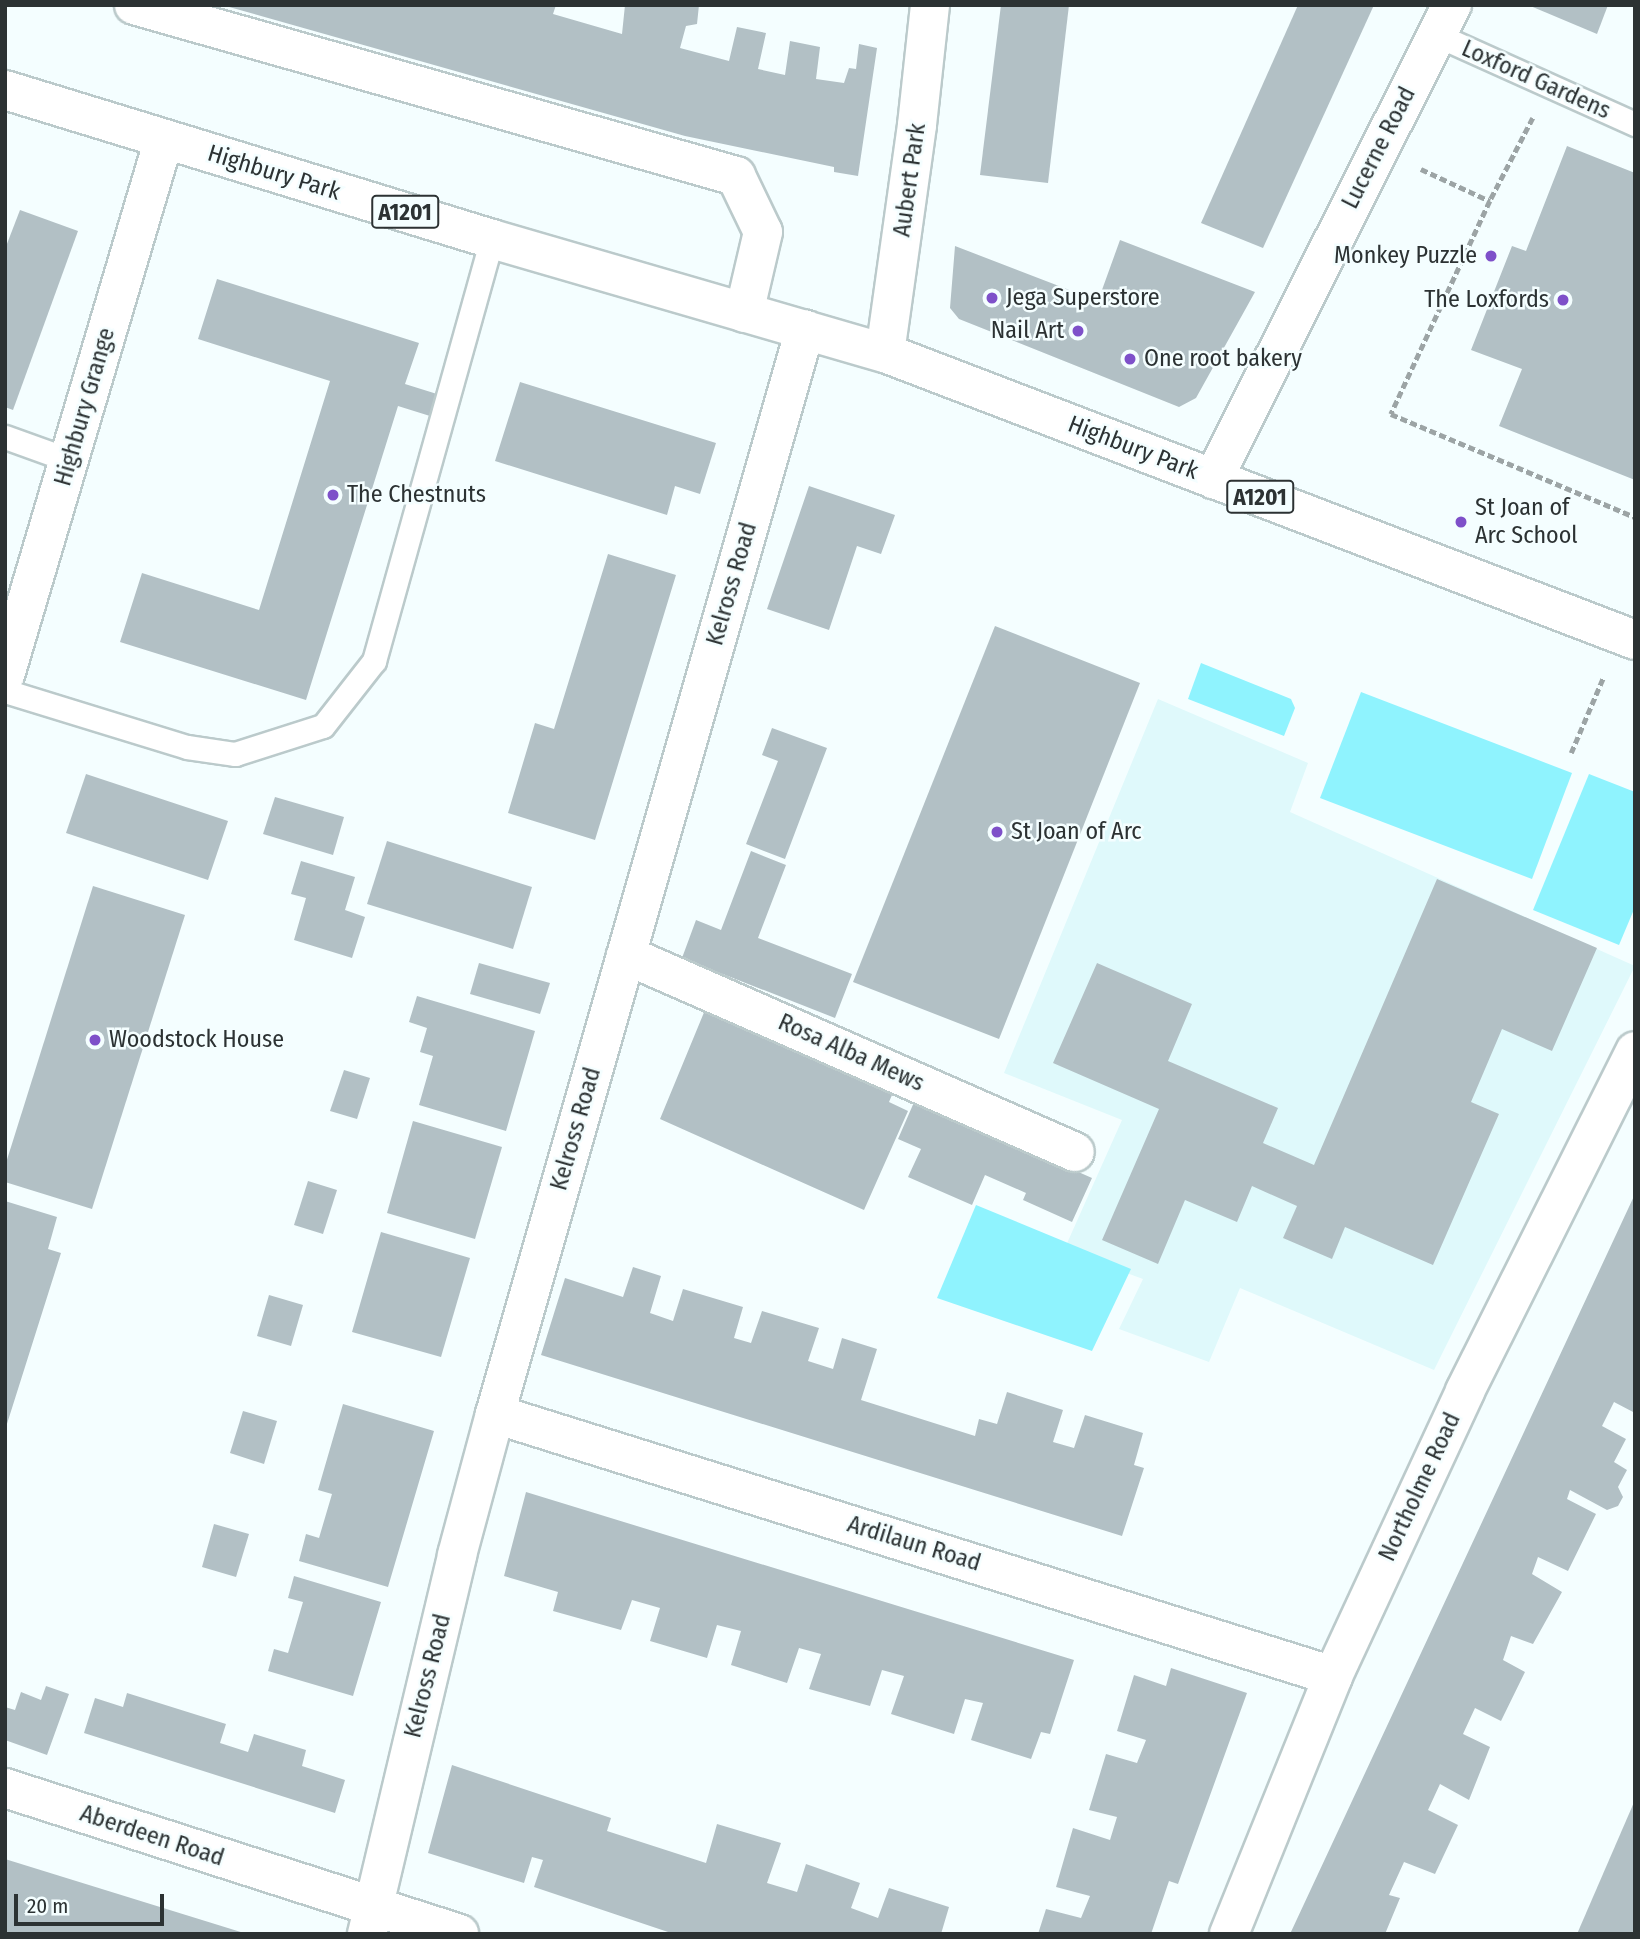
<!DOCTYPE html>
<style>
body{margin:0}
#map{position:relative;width:1640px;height:1939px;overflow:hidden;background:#f4feff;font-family:"Fira Sans Condensed",sans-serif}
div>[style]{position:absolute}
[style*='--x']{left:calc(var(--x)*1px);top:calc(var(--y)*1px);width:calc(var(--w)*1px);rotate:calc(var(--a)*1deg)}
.built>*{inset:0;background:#dff9fb}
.green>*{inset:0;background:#8ff3fe}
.building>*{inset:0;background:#b2c0c5}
.path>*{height:4.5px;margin-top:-2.25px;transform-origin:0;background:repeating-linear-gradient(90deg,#9ca4a5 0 7px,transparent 0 10.5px)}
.roads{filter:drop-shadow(2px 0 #bbcacb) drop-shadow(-2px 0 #bbcacb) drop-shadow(0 2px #bbcacb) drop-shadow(0 -2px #bbcacb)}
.service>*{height:23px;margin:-11.5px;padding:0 11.5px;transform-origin:11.5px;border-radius:11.5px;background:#fff}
.minor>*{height:38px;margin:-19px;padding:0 19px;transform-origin:19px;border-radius:19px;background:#fff}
.primary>*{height:38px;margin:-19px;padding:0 19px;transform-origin:19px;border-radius:19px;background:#fff}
.dots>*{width:19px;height:19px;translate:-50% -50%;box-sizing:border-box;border:4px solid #f4feff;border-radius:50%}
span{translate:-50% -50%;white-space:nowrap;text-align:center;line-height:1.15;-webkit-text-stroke:5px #f4feff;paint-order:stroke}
.shield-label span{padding:2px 5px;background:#f4feff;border:2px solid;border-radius:5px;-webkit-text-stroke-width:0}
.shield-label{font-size:23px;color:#2c3233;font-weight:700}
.street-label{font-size:24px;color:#2c3233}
.poi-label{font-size:24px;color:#2c3233}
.right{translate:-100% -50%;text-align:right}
.left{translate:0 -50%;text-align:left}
.frame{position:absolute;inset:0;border:7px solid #2c3233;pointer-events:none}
.scale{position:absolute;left:14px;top:1894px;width:150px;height:32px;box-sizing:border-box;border:4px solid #2c3233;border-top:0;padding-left:9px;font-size:21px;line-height:24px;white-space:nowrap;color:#2c3233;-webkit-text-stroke:5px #f4feff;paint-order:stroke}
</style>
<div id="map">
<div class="built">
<div style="clip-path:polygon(1158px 699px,1308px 763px,1290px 812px,1635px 966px,1434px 1370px,1240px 1288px,1209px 1362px,1119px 1329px,1143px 1279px,1064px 1250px,1122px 1120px,1004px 1073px)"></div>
</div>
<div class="green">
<div style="clip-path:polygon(1201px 663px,1291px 699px,1295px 708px,1284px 736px,1188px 699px)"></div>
<div style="clip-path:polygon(1361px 692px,1572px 773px,1532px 879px,1320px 798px)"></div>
<div style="clip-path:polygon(1589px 774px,1635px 792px,1635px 907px,1619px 945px,1533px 910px)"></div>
<div style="clip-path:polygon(976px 1205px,1131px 1269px,1092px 1351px,937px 1298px)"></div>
</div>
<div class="building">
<div style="clip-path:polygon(222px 5px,556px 5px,553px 14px,622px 34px,625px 5px,699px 5px,697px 24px,686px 26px,680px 48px,729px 61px,737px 27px,766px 33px,758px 69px,785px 75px,790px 41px,820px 47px,816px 79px,844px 83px,849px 68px,856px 69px,859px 44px,877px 48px,858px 176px,834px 172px,834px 167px,685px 136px)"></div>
<div style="clip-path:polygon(1001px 5px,1069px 5px,1048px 183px,980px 175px)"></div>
<div style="clip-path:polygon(1298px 5px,1374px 5px,1263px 248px,1201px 223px)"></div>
<div style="clip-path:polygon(1528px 5px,1608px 5px,1597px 34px)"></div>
<div style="clip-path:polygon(1567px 146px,1635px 173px,1635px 480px,1499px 426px,1522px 369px,1471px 350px,1512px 246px,1526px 251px)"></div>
<div style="clip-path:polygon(20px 210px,78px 231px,13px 410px,5px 407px,5px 249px)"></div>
<div style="clip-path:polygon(1120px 240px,1255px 292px,1196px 398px,1179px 407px,959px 319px,950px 308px,955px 246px,1098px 301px)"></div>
<div style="clip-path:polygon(217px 279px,419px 343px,405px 384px,437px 394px,430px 416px,398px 406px,306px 700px,120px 642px,142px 573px,259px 610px,330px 381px,198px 339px)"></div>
<div style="clip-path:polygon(520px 382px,716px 443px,700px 494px,675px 486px,667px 515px,495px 461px)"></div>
<div style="clip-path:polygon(809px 486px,895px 515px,881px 554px,857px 546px,829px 630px,767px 609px)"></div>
<div style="clip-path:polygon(608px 554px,676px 575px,595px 840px,508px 813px,535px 723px,554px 729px)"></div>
<div style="clip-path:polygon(995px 626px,1140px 683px,999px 1039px,853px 982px)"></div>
<div style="clip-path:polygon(772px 728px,827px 748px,785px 859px,746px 844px,778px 761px,762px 755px)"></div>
<div style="clip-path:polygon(86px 774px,228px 821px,208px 880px,66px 833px)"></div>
<div style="clip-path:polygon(275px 797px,344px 817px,333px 855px,263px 834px)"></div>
<div style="clip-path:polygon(387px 841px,532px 887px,513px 949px,367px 904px)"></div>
<div style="clip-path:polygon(751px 851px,786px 865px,758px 938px,852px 974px,835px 1018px,682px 958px,696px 920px,721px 930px)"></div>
<div style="clip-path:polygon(301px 861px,355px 877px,345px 910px,365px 917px,352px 958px,294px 940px,306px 898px,291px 894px)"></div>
<div style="clip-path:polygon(1437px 879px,1597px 948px,1552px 1051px,1502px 1029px,1471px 1102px,1499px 1114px,1433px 1265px,1345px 1227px,1332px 1259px,1283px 1238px,1297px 1206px,1252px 1186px,1237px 1222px,1185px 1200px,1158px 1264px,1102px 1240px,1159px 1109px,1053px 1063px,1097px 963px,1192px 1004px,1168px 1061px,1278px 1108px,1263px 1143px,1314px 1165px)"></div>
<div style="clip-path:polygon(93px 886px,185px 915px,92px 1209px,5px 1182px,5px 1166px)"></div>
<div style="clip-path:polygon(479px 963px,550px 983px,540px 1014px,470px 994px)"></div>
<div style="clip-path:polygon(417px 996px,535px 1031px,506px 1131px,419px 1105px,433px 1056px,420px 1052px,427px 1028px,409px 1022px)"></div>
<div style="clip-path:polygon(705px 1010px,892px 1095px,889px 1102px,908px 1111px,864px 1210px,660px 1119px)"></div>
<div style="clip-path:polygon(344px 1070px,370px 1078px,357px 1119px,330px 1111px)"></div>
<div style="clip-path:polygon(915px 1100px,1092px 1178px,1072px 1222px,1023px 1200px,1026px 1193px,985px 1175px,972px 1205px,908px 1177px,921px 1149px,898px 1139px)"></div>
<div style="clip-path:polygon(413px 1121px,502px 1147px,475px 1239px,387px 1213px)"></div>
<div style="clip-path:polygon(308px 1181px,337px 1190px,323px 1234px,294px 1225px)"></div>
<div style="clip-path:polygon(1635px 1194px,1635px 1413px,1614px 1402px,1602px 1426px,1626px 1439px,1614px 1462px,1627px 1470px,1618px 1487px,1623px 1497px,1618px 1506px,1607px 1510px,1570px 1490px,1567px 1499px,1596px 1514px,1568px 1571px,1538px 1557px,1532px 1574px,1562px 1592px,1533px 1644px,1511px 1636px,1503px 1660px,1525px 1672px,1501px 1721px,1475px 1708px,1463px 1734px,1490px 1747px,1469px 1800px,1440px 1784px,1428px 1810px,1458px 1825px,1435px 1874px,1404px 1862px,1389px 1895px,1400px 1898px,1385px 1934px,1290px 1934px)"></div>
<div style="clip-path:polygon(5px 1201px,57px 1217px,48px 1249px,61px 1253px,6px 1427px)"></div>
<div style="clip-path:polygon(381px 1232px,470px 1258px,441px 1357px,352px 1332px)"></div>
<div style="clip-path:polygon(633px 1267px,661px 1276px,650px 1313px,673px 1321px,683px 1289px,743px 1307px,734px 1338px,751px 1343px,762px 1311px,819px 1328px,808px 1361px,833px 1369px,842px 1338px,877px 1349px,861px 1400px,975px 1436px,979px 1419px,997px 1424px,1007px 1392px,1063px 1410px,1053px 1442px,1074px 1448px,1085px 1415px,1143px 1433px,1134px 1465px,1144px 1468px,1122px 1536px,541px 1355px,565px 1278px,623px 1297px)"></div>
<div style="clip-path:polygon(269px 1295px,303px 1305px,291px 1346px,257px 1336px)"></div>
<div style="clip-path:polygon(343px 1404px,434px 1431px,388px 1587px,299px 1561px,306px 1534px,319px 1538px,332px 1494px,318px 1490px)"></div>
<div style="clip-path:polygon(243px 1411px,277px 1421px,264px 1464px,230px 1453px)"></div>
<div style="clip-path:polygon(526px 1492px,1074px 1660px,1050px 1734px,1041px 1732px,1031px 1759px,971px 1740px,983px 1703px,965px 1699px,954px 1734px,891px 1714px,904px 1676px,882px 1670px,870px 1706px,809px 1689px,821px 1654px,799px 1648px,787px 1683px,731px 1665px,741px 1631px,717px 1625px,707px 1658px,650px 1641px,660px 1608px,632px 1600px,621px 1630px,553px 1611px,558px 1592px,504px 1576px)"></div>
<div style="clip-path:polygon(214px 1524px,249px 1534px,236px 1577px,202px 1567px)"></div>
<div style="clip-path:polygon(294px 1576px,381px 1602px,353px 1696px,268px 1671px,274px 1649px,288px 1653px,303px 1602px,288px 1598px)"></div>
<div style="clip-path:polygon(1171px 1668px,1247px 1693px,1178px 1884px,1169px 1881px,1151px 1934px,1038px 1934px,1046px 1909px,1081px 1918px,1090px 1896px,1056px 1887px,1073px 1828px,1110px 1840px,1117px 1817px,1089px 1810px,1106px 1754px,1137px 1763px,1146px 1740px,1117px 1731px,1134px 1675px,1166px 1686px)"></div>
<div style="clip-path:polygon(46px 1686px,69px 1694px,47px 1755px,5px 1740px,5px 1707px,15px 1710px,21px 1692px,41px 1700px)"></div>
<div style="clip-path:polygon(127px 1693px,226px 1724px,220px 1743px,248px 1752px,254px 1734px,306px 1750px,302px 1766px,345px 1780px,335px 1813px,84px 1733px,95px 1698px,123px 1707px)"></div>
<div style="clip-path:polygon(452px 1765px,611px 1818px,607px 1831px,706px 1863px,717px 1824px,781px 1843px,767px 1883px,797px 1892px,806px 1864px,860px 1883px,851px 1908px,878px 1918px,889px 1888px,949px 1907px,941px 1934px,674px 1934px,534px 1887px,543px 1860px,532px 1857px,524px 1883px,428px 1853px)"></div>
<div style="clip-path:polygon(1635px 1800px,1635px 1934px,1577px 1934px)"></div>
<div style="clip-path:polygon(5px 1859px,244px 1933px,244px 1934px,5px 1934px)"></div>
</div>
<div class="path">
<div style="--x:1533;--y:118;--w:93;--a:117.4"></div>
<div style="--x:1490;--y:201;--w:235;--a:114.9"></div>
<div style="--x:1391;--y:414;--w:265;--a:22.9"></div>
<div style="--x:1421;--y:169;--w:76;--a:24.9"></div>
<div style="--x:1571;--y:753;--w:82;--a:-66.9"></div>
</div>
<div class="roads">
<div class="service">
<div style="--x:1437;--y:35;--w:217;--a:24.2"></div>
<div style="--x:5;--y:437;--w:68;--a:19.8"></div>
<div style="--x:5;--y:691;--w:190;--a:17.1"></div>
<div style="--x:187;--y:747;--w:49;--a:8.3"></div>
<div style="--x:235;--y:754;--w:92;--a:-17.7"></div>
<div style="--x:323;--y:726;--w:83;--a:-51.9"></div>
<div style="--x:374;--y:661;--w:438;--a:-74.4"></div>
</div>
<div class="minor">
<div style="--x:134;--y:5;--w:626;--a:15.86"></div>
<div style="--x:736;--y:176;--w:62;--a:64.3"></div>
<div style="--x:763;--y:232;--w:83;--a:103.2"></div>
<div style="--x:885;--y:353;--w:230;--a:-82"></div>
<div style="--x:917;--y:125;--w:121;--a:-83.8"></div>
<div style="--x:1213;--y:479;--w:531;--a:-63.24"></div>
<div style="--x:5;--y:675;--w:559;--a:-73.48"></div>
<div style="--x:626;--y:955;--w:490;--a:23.7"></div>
<div style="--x:495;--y:1414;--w:878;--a:17.36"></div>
<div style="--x:5;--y:1788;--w:477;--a:17.8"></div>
<div style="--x:367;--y:1934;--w:390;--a:-76.6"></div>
<div style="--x:457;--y:1555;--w:146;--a:-74.9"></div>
<div style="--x:495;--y:1414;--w:1128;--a:-74.05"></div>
<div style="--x:1229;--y:1934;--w:278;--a:-68"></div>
<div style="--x:1333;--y:1676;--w:314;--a:-65.1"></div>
<div style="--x:1465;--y:1391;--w:380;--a:-63.4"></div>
</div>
<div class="primary">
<div style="--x:5;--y:90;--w:509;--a:17.01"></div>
<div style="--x:492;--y:239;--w:409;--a:16.2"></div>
<div style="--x:885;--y:353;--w:803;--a:20.94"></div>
</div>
</div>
<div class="dots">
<div style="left:1491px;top:256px;background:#7e50c9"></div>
<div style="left:992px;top:298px;background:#7e50c9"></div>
<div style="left:1563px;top:300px;background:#7e50c9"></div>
<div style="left:1078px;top:331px;background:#7e50c9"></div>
<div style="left:1130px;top:359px;background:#7e50c9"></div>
<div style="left:333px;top:495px;background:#7e50c9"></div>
<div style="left:1461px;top:522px;background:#7e50c9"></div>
<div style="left:997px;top:832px;background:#7e50c9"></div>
<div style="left:95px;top:1040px;background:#7e50c9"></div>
</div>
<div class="shield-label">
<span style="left:405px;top:212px">A1201</span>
<span style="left:1260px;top:497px">A1201</span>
</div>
<div class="street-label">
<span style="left:1536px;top:80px;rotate:24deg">Loxford Gardens</span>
<span style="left:1379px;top:148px;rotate:-63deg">Lucerne Road</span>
<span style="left:274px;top:173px;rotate:17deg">Highbury Park</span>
<span style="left:910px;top:180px;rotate:-82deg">Aubert Park</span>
<span style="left:85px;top:407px;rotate:-74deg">Highbury Grange</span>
<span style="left:1133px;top:448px;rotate:21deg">Highbury Park</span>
<span style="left:732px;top:584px;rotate:-74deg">Kelross Road</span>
<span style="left:851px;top:1053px;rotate:24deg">Rosa Alba Mews</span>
<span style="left:576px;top:1129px;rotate:-74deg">Kelross Road</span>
<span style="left:1420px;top:1487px;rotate:-65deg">Northolme Road</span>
<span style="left:914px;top:1544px;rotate:17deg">Ardilaun Road</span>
<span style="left:428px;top:1676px;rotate:-76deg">Kelross Road</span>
<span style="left:152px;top:1836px;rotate:18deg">Aberdeen Road</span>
</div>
<div class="poi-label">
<span class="right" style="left:1477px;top:256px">Monkey Puzzle</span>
<span class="left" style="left:1006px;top:298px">Jega Superstore</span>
<span class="right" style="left:1549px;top:300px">The Loxfords</span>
<span class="right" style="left:1064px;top:331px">Nail Art</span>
<span class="left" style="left:1144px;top:359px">One root bakery</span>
<span class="left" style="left:347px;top:495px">The Chestnuts</span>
<span class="left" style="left:1475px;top:522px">St Joan of<br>Arc School</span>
<span class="left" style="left:1011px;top:832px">St Joan of Arc</span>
<span class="left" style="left:109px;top:1040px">Woodstock House</span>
</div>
<div class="frame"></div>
<div class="scale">20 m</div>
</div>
